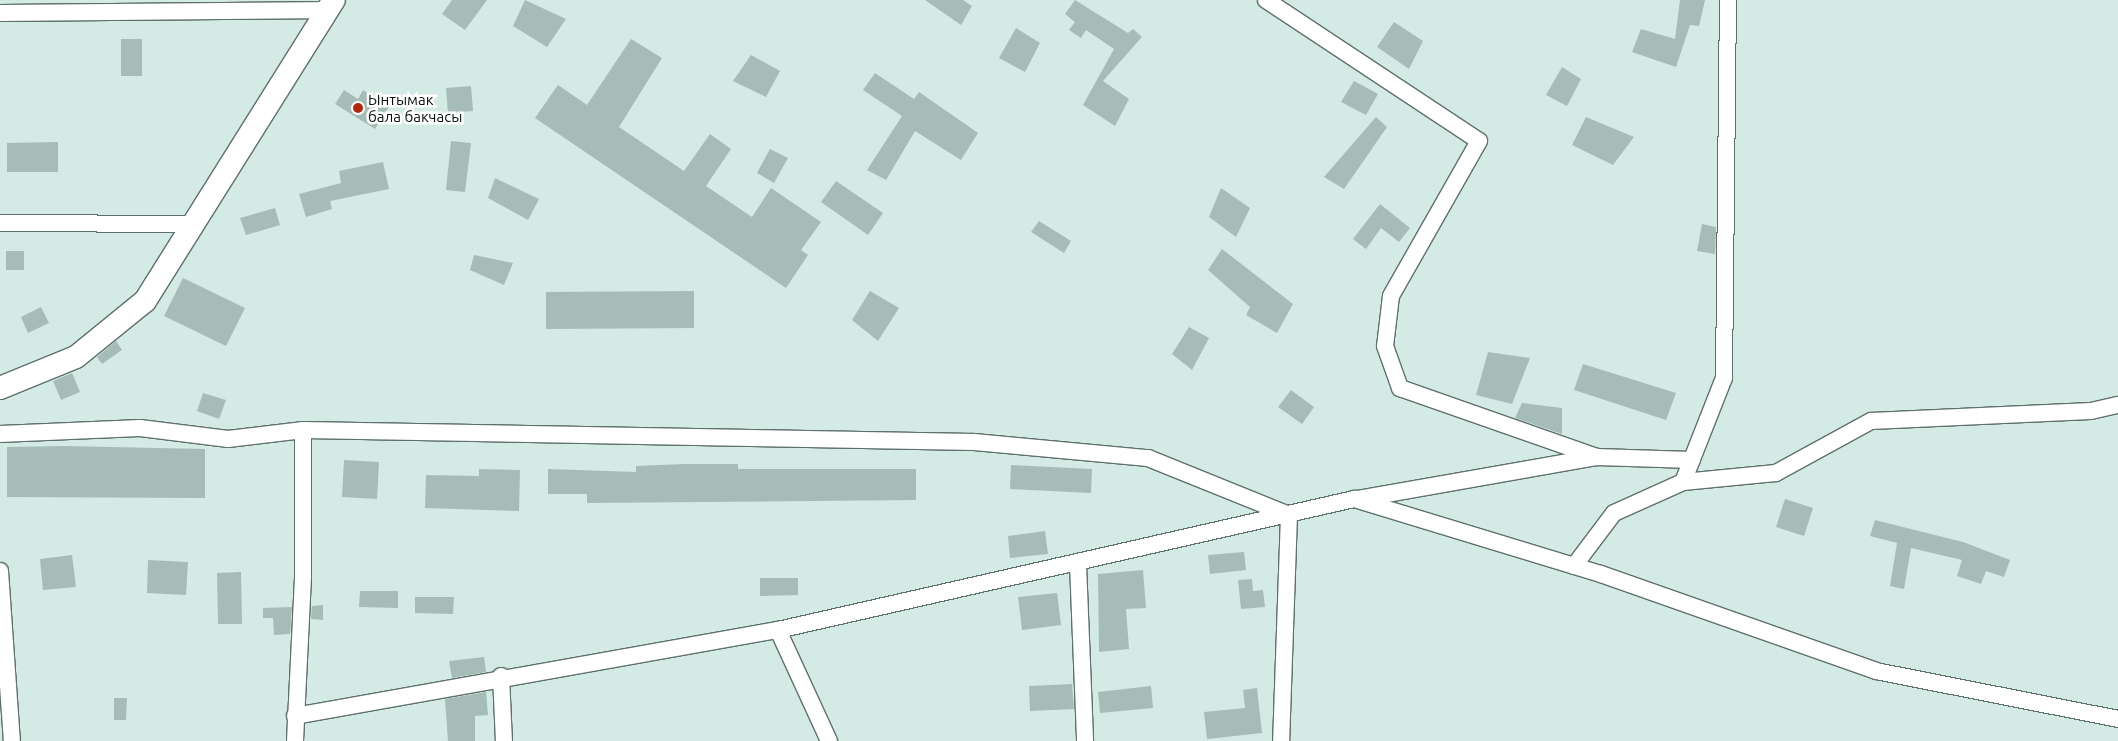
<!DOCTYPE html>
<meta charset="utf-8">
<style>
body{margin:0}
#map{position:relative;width:2118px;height:741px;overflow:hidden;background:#d4eae5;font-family:Ubuntu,sans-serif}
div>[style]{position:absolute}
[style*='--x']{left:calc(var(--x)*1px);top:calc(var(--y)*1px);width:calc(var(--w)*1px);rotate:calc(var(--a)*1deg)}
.building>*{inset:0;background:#a6bcb7}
.roads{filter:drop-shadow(1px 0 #5e716d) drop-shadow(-1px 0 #5e716d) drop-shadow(0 1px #5e716d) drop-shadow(0 -1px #5e716d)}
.street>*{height:16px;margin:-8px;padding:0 8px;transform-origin:8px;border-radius:8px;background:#fff}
.secondary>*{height:22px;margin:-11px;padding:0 11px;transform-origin:11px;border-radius:11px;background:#fff}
.dots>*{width:14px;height:14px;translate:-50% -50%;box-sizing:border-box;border:2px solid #fff;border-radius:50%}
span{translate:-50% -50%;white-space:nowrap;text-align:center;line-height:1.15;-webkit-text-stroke:5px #fff;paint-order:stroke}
.poi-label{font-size:15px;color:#09100f}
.left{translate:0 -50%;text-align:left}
</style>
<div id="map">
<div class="building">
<div style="clip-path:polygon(452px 0,487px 0,465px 30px,442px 14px)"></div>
<div style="clip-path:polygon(525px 0,566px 19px,547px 47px,513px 26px)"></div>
<div style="clip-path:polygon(925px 0,963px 0,972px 6px,961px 25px)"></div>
<div style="clip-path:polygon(1075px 0,1128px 33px,1133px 29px,1142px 37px,1103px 81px,1129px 99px,1115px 126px,1083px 105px,1114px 49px,1086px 30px,1081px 38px,1069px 30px,1075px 22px,1065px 14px)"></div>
<div style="clip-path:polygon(1680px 0,1705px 0,1699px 26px,1690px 25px,1676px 67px,1632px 52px,1641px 29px,1675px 39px)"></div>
<div style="clip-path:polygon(1394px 22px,1423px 41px,1409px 69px,1377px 47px)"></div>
<div style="clip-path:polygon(1016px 28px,1040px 43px,1025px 72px,999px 58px)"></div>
<div style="clip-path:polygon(121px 39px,142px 39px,142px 76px,121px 76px)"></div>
<div style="clip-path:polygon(631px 39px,662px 58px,619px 127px,684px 171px,710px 134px,731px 149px,706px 186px,752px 217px,771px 188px,821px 222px,801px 250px,808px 255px,786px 288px,535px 118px,558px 85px,587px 105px)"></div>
<div style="clip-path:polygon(751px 55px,780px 71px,766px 97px,733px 81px)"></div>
<div style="clip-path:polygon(1562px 67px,1581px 79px,1567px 106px,1546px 95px)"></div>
<div style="clip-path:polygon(875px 73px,914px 99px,919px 92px,978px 133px,961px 160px,915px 131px,886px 180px,867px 170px,902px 116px,863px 90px)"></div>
<div style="clip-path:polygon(1354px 81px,1378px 94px,1366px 115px,1341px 102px)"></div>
<div style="clip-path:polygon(471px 86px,473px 111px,448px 113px,446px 88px)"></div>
<div style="clip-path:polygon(344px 90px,358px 99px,363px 90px,389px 107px,375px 129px,335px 104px)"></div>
<div style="clip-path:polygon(1376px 117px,1387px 127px,1344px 189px,1324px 177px)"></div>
<div style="clip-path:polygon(1586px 117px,1634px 137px,1613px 165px,1572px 145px)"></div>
<div style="clip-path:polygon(451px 141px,471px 143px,465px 192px,446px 190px)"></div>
<div style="clip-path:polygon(58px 142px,58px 172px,7px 172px,7px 143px)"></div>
<div style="clip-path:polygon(770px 149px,788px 158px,774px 183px,757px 173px)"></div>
<div style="clip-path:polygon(383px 162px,389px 189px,330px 201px,332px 209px,306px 217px,299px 194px,341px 183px,339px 171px)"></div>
<div style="clip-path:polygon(495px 178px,539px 199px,528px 220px,488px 198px)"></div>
<div style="clip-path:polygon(836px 181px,883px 213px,868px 235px,821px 202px)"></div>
<div style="clip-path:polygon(1221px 188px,1250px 208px,1236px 237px,1209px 217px)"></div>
<div style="clip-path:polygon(1380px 204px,1410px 228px,1399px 242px,1381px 228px,1366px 249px,1353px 239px)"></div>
<div style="clip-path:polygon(275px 208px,280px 225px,246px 235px,240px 218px)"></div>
<div style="clip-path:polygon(1039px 221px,1071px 241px,1064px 253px,1031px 232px)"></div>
<div style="clip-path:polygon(1702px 224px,1716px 227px,1715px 254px,1697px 251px)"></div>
<div style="clip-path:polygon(1222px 249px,1293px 304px,1277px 333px,1246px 315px,1250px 307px,1208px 270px)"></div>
<div style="clip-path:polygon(6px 251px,24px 251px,24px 270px,6px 270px)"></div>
<div style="clip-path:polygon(474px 255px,513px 263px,504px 285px,470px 270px)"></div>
<div style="clip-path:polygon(183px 278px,245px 308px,226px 346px,164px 316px)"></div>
<div style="clip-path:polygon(694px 291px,694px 328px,546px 329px,546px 292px)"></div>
<div style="clip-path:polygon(870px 291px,899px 308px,878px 341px,852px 320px)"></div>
<div style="clip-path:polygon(41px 307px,49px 323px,28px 333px,21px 317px)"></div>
<div style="clip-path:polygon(1189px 327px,1209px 338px,1192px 370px,1172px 354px)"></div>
<div style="clip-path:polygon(116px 341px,122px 350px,102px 364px,97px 357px)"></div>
<div style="clip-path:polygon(1488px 352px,1530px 358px,1512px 404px,1476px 395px)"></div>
<div style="clip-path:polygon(1583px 364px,1676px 393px,1666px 420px,1574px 390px)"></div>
<div style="clip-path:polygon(72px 373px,80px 392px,61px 400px,53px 381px)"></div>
<div style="clip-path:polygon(1291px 390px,1314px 407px,1302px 424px,1278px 407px)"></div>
<div style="clip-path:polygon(203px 393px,226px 400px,219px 419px,197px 411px)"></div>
<div style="clip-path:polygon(1522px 403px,1562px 408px,1562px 434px,1515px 418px)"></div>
<div style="clip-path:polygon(63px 446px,205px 449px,205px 498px,7px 497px,7px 447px)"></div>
<div style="clip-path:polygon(344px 460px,379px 462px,377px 499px,342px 497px)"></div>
<div style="clip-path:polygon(685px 464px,738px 464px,738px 469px,916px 469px,916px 500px,587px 503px,587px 494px,548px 494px,548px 469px,636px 472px,636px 466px)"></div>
<div style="clip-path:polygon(1011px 465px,1092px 469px,1091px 493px,1010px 489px)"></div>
<div style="clip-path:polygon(479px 469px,520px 470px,519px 511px,425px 508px,426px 475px,479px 476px)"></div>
<div style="clip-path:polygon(1785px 499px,1813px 508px,1804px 536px,1776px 527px)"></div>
<div style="clip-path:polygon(1875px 520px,1963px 542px,2010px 560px,2004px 577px,1986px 571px,1981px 584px,1957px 576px,1962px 560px,1911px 548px,1904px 589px,1890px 586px,1897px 543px,1870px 536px)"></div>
<div style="clip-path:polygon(1045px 531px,1048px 554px,1010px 558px,1008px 536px)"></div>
<div style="clip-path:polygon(1244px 552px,1246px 570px,1210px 574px,1208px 555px)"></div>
<div style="clip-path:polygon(72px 555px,76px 587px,43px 590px,40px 559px)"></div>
<div style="clip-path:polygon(148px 560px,188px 562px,186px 595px,147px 593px)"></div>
<div style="clip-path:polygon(1143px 570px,1146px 608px,1126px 609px,1129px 649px,1099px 652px,1098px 574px)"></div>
<div style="clip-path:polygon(241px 572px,242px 624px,218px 624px,217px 573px)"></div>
<div style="clip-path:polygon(760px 578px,798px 578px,798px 595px,760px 596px)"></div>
<div style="clip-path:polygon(1252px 579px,1253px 591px,1263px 590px,1265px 607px,1241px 609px,1238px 580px)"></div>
<div style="clip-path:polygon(360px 591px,398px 591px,398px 608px,359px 607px)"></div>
<div style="clip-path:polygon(1057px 593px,1061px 625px,1022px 630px,1018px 597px)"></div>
<div style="clip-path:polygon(415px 597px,454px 597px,453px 614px,415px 613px)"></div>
<div style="clip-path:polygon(323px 605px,323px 620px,311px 619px,312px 606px)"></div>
<div style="clip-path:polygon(292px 607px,290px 634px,274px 635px,273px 618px,263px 618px,263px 608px)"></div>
<div style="clip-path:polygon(484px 657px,486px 672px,452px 678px,449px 661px)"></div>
<div style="clip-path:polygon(1072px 684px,1074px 709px,1030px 711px,1029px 686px)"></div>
<div style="clip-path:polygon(1151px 686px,1153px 708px,1100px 713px,1098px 692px)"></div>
<div style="clip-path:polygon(1257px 688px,1262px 733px,1207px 739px,1204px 712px,1245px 708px,1243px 690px)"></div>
<div style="clip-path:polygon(486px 692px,488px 715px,475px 716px,475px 741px,448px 741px,445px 699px)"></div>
<div style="clip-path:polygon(114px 698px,127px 698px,126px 720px,114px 720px)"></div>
</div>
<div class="roads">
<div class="street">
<div style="--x:1266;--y:0;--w:255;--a:33.5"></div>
<div style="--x:1479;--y:141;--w:178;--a:119.6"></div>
<div style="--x:1391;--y:296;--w:50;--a:96.8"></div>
<div style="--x:1385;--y:346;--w:45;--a:70.3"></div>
<div style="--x:1400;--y:388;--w:209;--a:19.3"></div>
<div style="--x:0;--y:13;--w:327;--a:-0.5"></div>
<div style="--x:0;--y:223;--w:195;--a:0.3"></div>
<div style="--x:0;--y:434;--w:140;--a:-2.5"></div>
<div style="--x:140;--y:428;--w:89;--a:7.1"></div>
<div style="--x:228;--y:439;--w:76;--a:-6.8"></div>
<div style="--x:303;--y:430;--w:671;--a:1.02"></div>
<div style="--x:974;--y:442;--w:175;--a:5.3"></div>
<div style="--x:1148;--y:458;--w:152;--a:22"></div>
<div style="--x:1289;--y:515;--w:226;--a:92"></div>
<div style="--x:1683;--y:482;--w:112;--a:-68.5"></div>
<div style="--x:1724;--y:378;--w:378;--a:-89.4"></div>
<div style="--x:1358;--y:499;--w:243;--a:-10"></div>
<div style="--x:1597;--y:457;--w:95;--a:1.8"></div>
<div style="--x:1078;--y:564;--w:177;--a:87.7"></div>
<div style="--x:1574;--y:566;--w:66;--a:-53"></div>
<div style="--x:1614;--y:513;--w:76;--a:-24.2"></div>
<div style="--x:1683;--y:482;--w:93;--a:-5.5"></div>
<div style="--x:1776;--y:473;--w:108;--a:-28.7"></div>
<div style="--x:1871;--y:421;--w:220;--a:-2.6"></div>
<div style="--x:2091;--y:411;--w:28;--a:-13"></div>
<div style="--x:0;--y:571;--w:170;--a:86"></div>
<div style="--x:778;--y:630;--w:122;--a:65.3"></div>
<div style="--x:501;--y:676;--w:65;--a:87.4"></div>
<div style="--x:295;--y:716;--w:491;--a:-10.1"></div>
<div style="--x:778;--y:630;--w:591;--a:-12.81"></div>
<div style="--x:1354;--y:499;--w:258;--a:16.9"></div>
<div style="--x:1601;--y:574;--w:292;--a:19.4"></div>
<div style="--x:1876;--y:671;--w:247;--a:11.2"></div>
<div style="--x:295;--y:741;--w:164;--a:-87.2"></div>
<div style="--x:303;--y:577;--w:147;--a:-90"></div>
</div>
<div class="secondary">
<div style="--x:0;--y:388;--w:82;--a:-22.2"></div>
<div style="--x:76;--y:357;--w:89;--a:-39.1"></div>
<div style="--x:145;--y:301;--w:355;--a:-57.9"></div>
</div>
</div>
<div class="dots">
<div style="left:358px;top:108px;background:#b3260e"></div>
</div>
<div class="poi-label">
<span class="left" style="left:368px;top:108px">Ынтымак<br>бала бакчасы</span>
</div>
</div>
